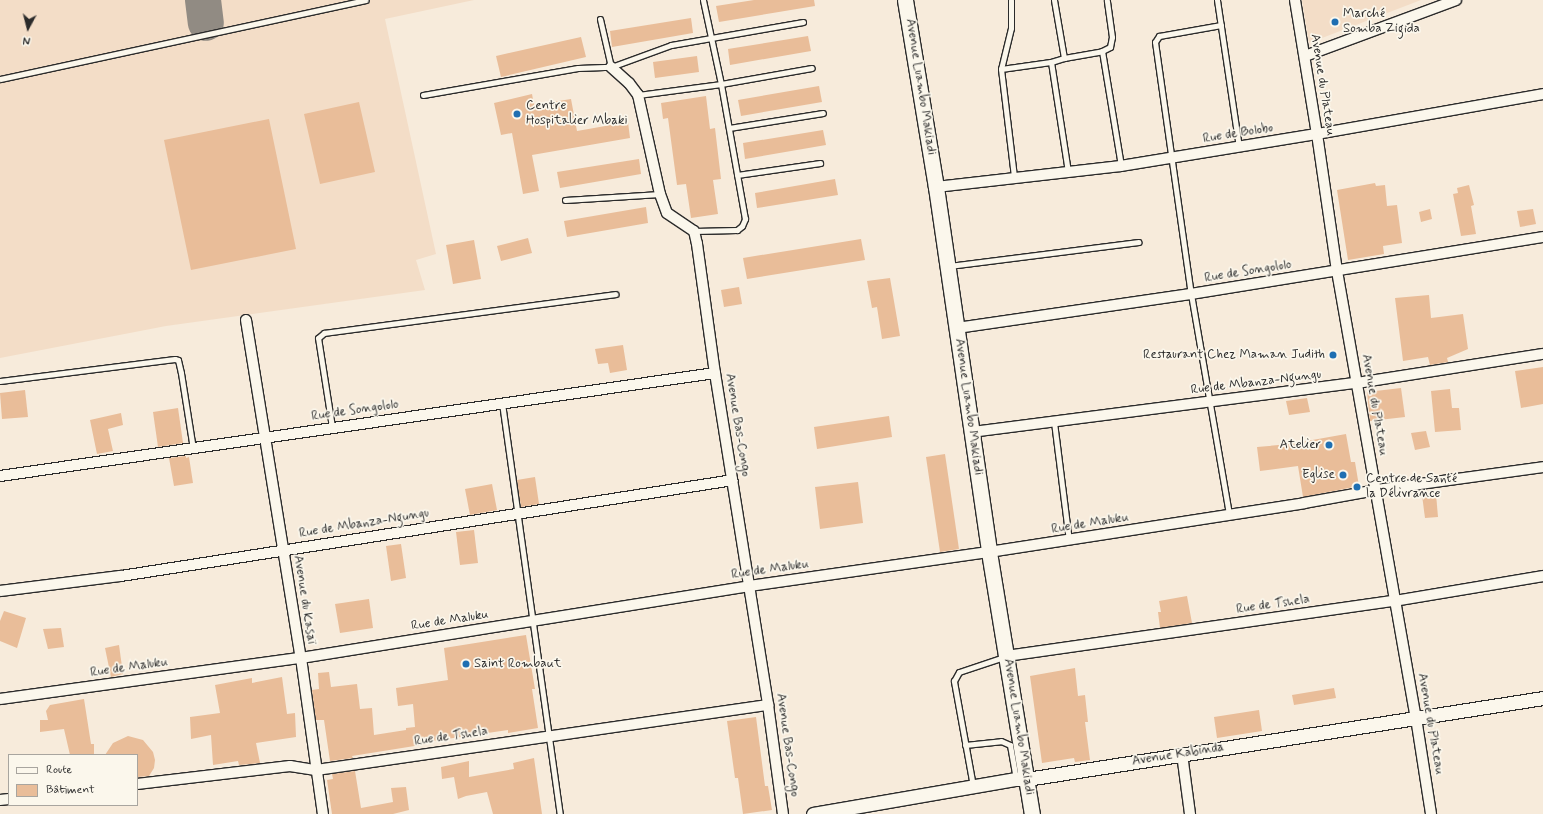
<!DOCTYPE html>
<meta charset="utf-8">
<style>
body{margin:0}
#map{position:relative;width:1543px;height:814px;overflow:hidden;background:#f7ebdb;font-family:Mynerve,sans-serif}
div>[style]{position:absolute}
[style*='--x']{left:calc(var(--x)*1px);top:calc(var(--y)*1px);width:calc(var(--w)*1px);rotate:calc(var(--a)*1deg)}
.built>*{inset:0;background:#f3ddc7}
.taxiway>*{height:36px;margin:-18px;padding:0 18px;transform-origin:18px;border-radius:18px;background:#918b83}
.building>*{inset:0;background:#e9bd99}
.roads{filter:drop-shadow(1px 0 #2b2b2b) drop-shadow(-1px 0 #2b2b2b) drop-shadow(0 1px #2b2b2b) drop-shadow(0 -1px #2b2b2b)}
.service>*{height:5px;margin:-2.5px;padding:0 2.5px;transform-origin:2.5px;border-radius:2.5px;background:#fbf7ec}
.minor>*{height:10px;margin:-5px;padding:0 5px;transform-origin:5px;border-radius:5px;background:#fbf7ec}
.tertiary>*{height:13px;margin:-6.5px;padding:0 6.5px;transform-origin:6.5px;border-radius:6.5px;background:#fbf7ec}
.secondary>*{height:15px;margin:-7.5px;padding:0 7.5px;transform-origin:7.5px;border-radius:7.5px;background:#fbf7ec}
.dots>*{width:11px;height:11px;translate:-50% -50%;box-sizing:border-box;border:2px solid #fbf7ec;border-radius:50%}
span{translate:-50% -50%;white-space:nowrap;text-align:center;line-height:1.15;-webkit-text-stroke:3.5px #fbf7ec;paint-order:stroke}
.poi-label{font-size:13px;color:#2b2b2b}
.left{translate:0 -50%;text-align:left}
.right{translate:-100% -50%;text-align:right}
.street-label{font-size:13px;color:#2b2b2b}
.legend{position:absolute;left:8px;top:754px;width:130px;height:52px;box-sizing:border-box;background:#fbf7ec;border:1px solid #a8a59f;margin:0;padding:5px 7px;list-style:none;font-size:12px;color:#2b2b2b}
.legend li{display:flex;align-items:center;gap:8px;height:20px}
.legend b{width:20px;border:1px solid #a8a59f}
.north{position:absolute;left:8px;top:8px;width:40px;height:40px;-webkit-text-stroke:3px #fbf7ec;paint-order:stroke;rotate:187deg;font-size:11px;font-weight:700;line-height:16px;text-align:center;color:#2b2b2b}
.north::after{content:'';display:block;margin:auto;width:14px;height:18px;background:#2b2b2b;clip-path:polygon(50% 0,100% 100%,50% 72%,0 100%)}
</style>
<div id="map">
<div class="built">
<div style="clip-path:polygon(0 0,474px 0,385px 19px,436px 254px,416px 260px,425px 290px,166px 326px,0 358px)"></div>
<div style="clip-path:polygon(1302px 0,1421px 0,1309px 43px)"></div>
</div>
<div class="taxiway">
<div style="--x:203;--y:0;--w:23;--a:83"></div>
</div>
<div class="building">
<div style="clip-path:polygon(754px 0,814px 0,815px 6px,719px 22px,716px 6px)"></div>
<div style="clip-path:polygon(691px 18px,693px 33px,612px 47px,610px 31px)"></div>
<div style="clip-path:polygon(808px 36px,811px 51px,730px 65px,728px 49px)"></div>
<div style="clip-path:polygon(581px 37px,586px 57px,501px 77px,496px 56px)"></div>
<div style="clip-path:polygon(697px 56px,699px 72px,655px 78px,653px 62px)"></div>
<div style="clip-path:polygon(819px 86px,822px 102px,741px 116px,738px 100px)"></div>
<div style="clip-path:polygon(532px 94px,534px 105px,571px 99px,577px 131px,628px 122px,630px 138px,532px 155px,539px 191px,523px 194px,512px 133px,501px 135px,494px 103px)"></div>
<div style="clip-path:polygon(706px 96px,710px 129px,715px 128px,721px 179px,713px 180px,718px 214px,691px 218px,686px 184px,677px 185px,668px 118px,663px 119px,661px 103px)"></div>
<div style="clip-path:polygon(359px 102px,375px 172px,320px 184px,304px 114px)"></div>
<div style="clip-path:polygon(269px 119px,296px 249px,191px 270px,164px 140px)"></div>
<div style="clip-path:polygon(823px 130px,826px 145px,745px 159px,743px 143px)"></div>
<div style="clip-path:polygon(639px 159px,641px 174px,560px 188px,557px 172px)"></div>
<div style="clip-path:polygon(835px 179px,838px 195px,757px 208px,755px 193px)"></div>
<div style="clip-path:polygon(1375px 183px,1376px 186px,1385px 185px,1387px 206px,1397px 205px,1402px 243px,1383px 246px,1384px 254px,1348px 260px,1337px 190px)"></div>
<div style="clip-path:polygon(1469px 185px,1474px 205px,1471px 206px,1476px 234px,1461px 236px,1453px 194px,1458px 193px,1457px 188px)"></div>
<div style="clip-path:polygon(646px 207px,648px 223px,567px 237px,564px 221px)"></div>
<div style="clip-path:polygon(1430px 209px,1432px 219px,1421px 222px,1419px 212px)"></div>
<div style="clip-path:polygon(1533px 209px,1536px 224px,1520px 227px,1517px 211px)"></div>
<div style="clip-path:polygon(528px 238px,532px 253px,501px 261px,497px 246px)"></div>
<div style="clip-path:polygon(861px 239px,865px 260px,747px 279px,743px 258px)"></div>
<div style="clip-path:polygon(474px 240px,481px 279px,453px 284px,446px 245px)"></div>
<div style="clip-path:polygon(890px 278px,900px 336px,882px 339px,877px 307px,872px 308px,867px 281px)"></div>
<div style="clip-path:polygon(739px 287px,742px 304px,724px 307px,721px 290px)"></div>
<div style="clip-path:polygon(1429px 295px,1431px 318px,1463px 314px,1468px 349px,1447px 358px,1448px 362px,1430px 365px,1428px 357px,1403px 361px,1395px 298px)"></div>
<div style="clip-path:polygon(623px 345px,627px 370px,610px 373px,608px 363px,598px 364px,595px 349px)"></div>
<div style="clip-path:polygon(1543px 367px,1543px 404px,1521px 408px,1515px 371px)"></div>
<div style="clip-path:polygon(1401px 388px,1405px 417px,1370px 421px,1367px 392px)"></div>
<div style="clip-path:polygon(1450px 389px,1452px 408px,1459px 408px,1461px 430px,1435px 432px,1431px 391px)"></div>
<div style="clip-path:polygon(25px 390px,28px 417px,2px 419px,0 393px)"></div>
<div style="clip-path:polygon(1307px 398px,1310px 412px,1289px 415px,1286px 401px)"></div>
<div style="clip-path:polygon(178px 408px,183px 443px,158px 447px,153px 412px)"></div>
<div style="clip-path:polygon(121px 413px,123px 425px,108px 429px,113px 451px,97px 454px,90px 420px)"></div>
<div style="clip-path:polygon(889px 416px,892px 437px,817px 449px,814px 427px)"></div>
<div style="clip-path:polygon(1426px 431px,1430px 447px,1415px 450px,1411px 433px)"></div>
<div style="clip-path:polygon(1346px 434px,1351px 462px,1355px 462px,1359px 486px,1303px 497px,1298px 466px,1260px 471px,1257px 447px,1290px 444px)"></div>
<div style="clip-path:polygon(945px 454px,959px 549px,940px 552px,926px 457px)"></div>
<div style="clip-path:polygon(186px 456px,186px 458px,189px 457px,193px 483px,174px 486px,169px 458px)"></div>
<div style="clip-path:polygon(535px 477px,539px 504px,521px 507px,517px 480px)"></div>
<div style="clip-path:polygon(858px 482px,863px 523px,820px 529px,815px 487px)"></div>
<div style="clip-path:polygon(492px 484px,497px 510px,470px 515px,465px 489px)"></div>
<div style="clip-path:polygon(1436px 494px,1438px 517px,1425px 518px,1422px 495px)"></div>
<div style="clip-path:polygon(474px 530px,478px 563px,460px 565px,456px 532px)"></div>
<div style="clip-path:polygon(401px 544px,406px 578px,391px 581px,386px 546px)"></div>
<div style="clip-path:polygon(1187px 596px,1192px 623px,1160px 628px,1158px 612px,1161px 612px,1159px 601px)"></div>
<div style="clip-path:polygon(369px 599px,373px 628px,340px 633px,335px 604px)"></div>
<div style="clip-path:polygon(4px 611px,26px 618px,17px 648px,0 641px,0 621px)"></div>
<div style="clip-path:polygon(61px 628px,64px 647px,48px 649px,43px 629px)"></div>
<div style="clip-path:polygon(526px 635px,535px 689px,532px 689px,538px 728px,508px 733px,508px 730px,426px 742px,427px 744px,352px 756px,353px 758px,330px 761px,324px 720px,316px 720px,312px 690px,319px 689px,318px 673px,329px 672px,331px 687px,357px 684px,360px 709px,372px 708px,374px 735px,406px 730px,406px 728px,415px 727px,413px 704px,398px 706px,396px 688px,448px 680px,444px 648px)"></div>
<div style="clip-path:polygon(119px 645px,123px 674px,111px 677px,105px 648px)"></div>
<div style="clip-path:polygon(1075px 668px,1078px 696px,1085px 695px,1088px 722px,1085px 722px,1090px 760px,1075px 762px,1074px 758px,1042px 763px,1030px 676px)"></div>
<div style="clip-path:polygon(282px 677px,287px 714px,295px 713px,296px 737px,256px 743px,260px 763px,239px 765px,238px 761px,213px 765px,211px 735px,191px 739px,190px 717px,220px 713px,215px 685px,252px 678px,252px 683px)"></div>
<div style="clip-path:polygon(1334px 688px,1336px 698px,1294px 705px,1292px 695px)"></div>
<div style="clip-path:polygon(84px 699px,91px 744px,94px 744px,94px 755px,70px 755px,64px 729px,40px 732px,40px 720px,48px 720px,46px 711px,50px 705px)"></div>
<div style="clip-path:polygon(1259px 710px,1262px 731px,1217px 738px,1214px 717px)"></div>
<div style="clip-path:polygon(756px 717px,765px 786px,768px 786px,772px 810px,743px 814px,738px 778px,735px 778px,727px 721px)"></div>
<div style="clip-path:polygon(128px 736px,143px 740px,153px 752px,155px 760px,154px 768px,149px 776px,137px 777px,137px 755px,105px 755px,113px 743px)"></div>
<div style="clip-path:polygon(534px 758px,542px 814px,493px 814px,487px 792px,466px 796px,458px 799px,454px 777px,442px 779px,441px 767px,469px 761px,469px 777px,514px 769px,513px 763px)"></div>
<div style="clip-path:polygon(355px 771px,361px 808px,393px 802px,391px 788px,406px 787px,409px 810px,393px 814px,332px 814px,327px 780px,333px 779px,332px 774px)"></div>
</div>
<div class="roads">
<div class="service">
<div style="--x:1011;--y:0;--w:28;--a:90"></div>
<div style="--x:1011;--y:28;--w:42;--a:103.7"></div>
<div style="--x:1001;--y:69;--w:109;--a:83.1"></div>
<div style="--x:1054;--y:0;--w:59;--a:80.2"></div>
<div style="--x:1217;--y:0;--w:149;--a:81.5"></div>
<div style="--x:600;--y:19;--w:49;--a:77.1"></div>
<div style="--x:1221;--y:25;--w:63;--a:169.9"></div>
<div style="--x:1159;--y:36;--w:7;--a:124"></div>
<div style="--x:1155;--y:42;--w:255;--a:81.9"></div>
<div style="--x:1191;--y:294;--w:223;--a:80.2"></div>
<div style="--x:1102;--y:51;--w:117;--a:80.6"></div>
<div style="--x:1051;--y:62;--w:111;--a:81.2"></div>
<div style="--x:1001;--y:69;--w:50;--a:-8"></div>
<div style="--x:1051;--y:62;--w:14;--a:-17"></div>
<div style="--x:1064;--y:58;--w:39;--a:-10"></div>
<div style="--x:1102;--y:51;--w:9;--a:-27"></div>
<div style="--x:1110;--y:47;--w:10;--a:-79"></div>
<div style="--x:1112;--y:37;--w:37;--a:-98"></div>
<div style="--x:0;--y:79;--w:374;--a:-12.2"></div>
<div style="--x:423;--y:95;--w:157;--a:-9.9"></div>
<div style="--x:578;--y:68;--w:33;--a:-2"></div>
<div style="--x:611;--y:67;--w:64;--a:-20.1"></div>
<div style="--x:671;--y:45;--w:134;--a:-9.9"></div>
<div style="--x:638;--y:95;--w:84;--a:-7.5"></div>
<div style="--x:721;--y:84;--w:92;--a:-10"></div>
<div style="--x:729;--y:128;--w:95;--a:-9.1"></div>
<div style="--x:737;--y:175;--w:84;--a:-8.2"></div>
<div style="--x:565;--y:200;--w:95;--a:-3.6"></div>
<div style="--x:694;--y:231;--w:43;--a:-1.3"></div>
<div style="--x:737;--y:230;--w:6;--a:-39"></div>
<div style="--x:742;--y:226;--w:8;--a:-67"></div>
<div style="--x:745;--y:219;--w:137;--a:-100.1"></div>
<div style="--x:721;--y:84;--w:86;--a:-102.1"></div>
<div style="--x:949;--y:266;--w:191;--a:-7.2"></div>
<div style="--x:0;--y:381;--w:176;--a:-7.2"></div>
<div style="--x:175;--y:359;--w:3;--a:18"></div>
<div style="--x:178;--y:360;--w:13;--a:77"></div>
<div style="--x:181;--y:373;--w:77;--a:81"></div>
<div style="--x:502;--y:403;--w:415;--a:82"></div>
<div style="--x:1054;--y:422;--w:119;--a:82.8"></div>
<div style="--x:332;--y:427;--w:90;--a:-98.9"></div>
<div style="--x:318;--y:338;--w:8;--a:-40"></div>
<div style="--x:324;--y:333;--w:294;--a:-7.6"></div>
<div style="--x:965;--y:745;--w:36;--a:-6"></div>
<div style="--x:1001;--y:741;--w:10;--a:24"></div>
<div style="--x:1010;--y:745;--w:34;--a:80"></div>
<div style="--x:973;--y:786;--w:107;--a:-100.3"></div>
<div style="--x:954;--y:681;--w:10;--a:-61"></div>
<div style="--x:959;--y:672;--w:47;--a:-18.4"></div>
</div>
<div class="minor">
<div style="--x:1295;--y:0;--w:136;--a:80.7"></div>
<div style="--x:1317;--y:134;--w:138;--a:81.7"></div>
<div style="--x:1337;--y:271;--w:454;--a:80"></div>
<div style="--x:1416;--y:718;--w:97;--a:81.1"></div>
<div style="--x:1305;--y:56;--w:161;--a:-20.3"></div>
<div style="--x:611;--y:67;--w:24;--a:42"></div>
<div style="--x:629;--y:83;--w:15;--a:53"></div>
<div style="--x:638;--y:95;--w:101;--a:77.5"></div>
<div style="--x:660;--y:194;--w:20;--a:70"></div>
<div style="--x:667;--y:213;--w:32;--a:34"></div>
<div style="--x:694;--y:231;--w:13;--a:77"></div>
<div style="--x:697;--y:244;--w:130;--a:82.1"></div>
<div style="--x:715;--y:373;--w:336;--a:80.9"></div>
<div style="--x:768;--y:705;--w:110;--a:82.2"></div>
<div style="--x:936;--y:187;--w:186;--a:-6.5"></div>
<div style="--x:1121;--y:166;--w:199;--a:-9.3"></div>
<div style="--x:1317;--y:134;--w:230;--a:-10"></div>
<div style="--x:246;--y:320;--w:342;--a:80.8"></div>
<div style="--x:301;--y:658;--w:158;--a:82"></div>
<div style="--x:957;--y:328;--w:236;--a:-8.3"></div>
<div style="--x:1191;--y:294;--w:357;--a:-9.2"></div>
<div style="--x:972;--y:432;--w:388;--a:-7.3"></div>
<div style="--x:1357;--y:383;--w:188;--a:-8.9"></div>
<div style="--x:0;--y:476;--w:722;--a:-8.2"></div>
<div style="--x:0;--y:591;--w:122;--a:-7.1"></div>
<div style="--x:121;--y:576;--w:619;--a:-8.91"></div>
<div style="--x:1006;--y:656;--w:392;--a:-8.1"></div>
<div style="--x:1394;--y:601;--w:151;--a:-9.5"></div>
<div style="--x:0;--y:699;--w:304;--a:-7.8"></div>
<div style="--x:301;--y:658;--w:454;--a:-9.1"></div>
<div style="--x:749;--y:586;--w:242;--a:-8.1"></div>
<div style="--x:989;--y:552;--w:319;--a:-8.8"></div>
<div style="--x:1304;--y:503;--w:73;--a:-10.2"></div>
<div style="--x:1376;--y:490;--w:169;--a:-7.8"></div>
<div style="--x:1182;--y:754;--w:61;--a:82.4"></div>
<div style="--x:137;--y:784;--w:154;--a:-6.7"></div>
<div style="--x:290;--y:766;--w:26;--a:9"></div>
<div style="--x:316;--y:770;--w:457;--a:-8.2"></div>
<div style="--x:0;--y:800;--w:9;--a:-6"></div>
</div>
<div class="tertiary">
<div style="--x:813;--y:814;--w:206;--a:-9.8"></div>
<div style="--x:1016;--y:779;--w:11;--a:0"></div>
<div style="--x:1027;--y:779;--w:522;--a:-8.92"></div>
</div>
<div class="secondary">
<div style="--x:905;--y:0;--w:190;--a:80.6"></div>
<div style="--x:936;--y:187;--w:369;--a:81.7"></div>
<div style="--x:989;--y:552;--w:266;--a:80.7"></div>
</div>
</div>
<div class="dots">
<div style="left:1335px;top:22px;background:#1f6fb2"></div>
<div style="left:517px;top:114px;background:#1f6fb2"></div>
<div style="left:1333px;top:355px;background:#1f6fb2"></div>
<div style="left:1329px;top:445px;background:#1f6fb2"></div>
<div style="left:1343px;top:475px;background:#1f6fb2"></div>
<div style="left:1357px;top:487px;background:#1f6fb2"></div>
<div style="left:466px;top:664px;background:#1f6fb2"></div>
</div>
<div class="poi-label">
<span class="left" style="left:1343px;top:22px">Marché<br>Somba Zigida</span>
<span class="left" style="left:526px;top:114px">Centre<br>Hospitalier Mbaki</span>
<span class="right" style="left:1325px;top:355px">Restaurant Chez Maman Judith</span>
<span class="right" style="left:1321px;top:445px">Atelier</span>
<span class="right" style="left:1335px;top:475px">Eglise</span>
<span class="left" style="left:1366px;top:487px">Centre de Santé<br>la Délivrance</span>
<span class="left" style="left:474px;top:664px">Saint Rombaut</span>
</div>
<div class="street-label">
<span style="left:1322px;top:85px;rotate:81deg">Avenue du Plateau</span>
<span style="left:920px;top:87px;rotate:81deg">Avenue Luambo Makiadi</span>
<span style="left:1238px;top:134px;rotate:-9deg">Rue de Bolobo</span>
<span style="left:1248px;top:272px;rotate:-9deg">Rue de Songololo</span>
<span style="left:1256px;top:383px;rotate:-7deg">Rue de Mbanza-Ngungu</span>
<span style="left:1374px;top:405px;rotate:80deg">Avenue du Plateau</span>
<span style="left:968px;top:407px;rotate:82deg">Avenue Luambo Makiadi</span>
<span style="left:355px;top:411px;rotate:-8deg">Rue de Songololo</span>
<span style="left:737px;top:425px;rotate:81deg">Avenue Bas-Congo</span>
<span style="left:364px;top:524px;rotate:-9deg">Rue de Mbanza-Ngungu</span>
<span style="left:1090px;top:524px;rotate:-9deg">Rue de Maluku</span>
<span style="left:770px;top:570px;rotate:-8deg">Rue de Maluku</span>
<span style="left:304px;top:600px;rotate:81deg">Avenue du Kasaï</span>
<span style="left:1273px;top:605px;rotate:-8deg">Rue de Tshela</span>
<span style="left:450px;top:621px;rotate:-9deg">Rue de Maluku</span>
<span style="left:129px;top:668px;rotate:-8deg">Rue de Maluku</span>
<span style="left:1430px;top:724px;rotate:80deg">Avenue du Plateau</span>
<span style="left:1018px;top:727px;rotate:81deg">Avenue Luambo Makiadi</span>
<span style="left:451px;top:737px;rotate:-8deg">Rue de Tshela</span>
<span style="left:787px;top:745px;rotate:82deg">Avenue Bas-Congo</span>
<span style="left:1178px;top:755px;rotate:-9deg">Avenue Kabinda</span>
</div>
<ul class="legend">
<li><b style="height:5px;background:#fbf7ec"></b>Route</li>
<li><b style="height:11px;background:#e9bd99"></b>Bâtiment</li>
</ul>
<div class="north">N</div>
</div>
